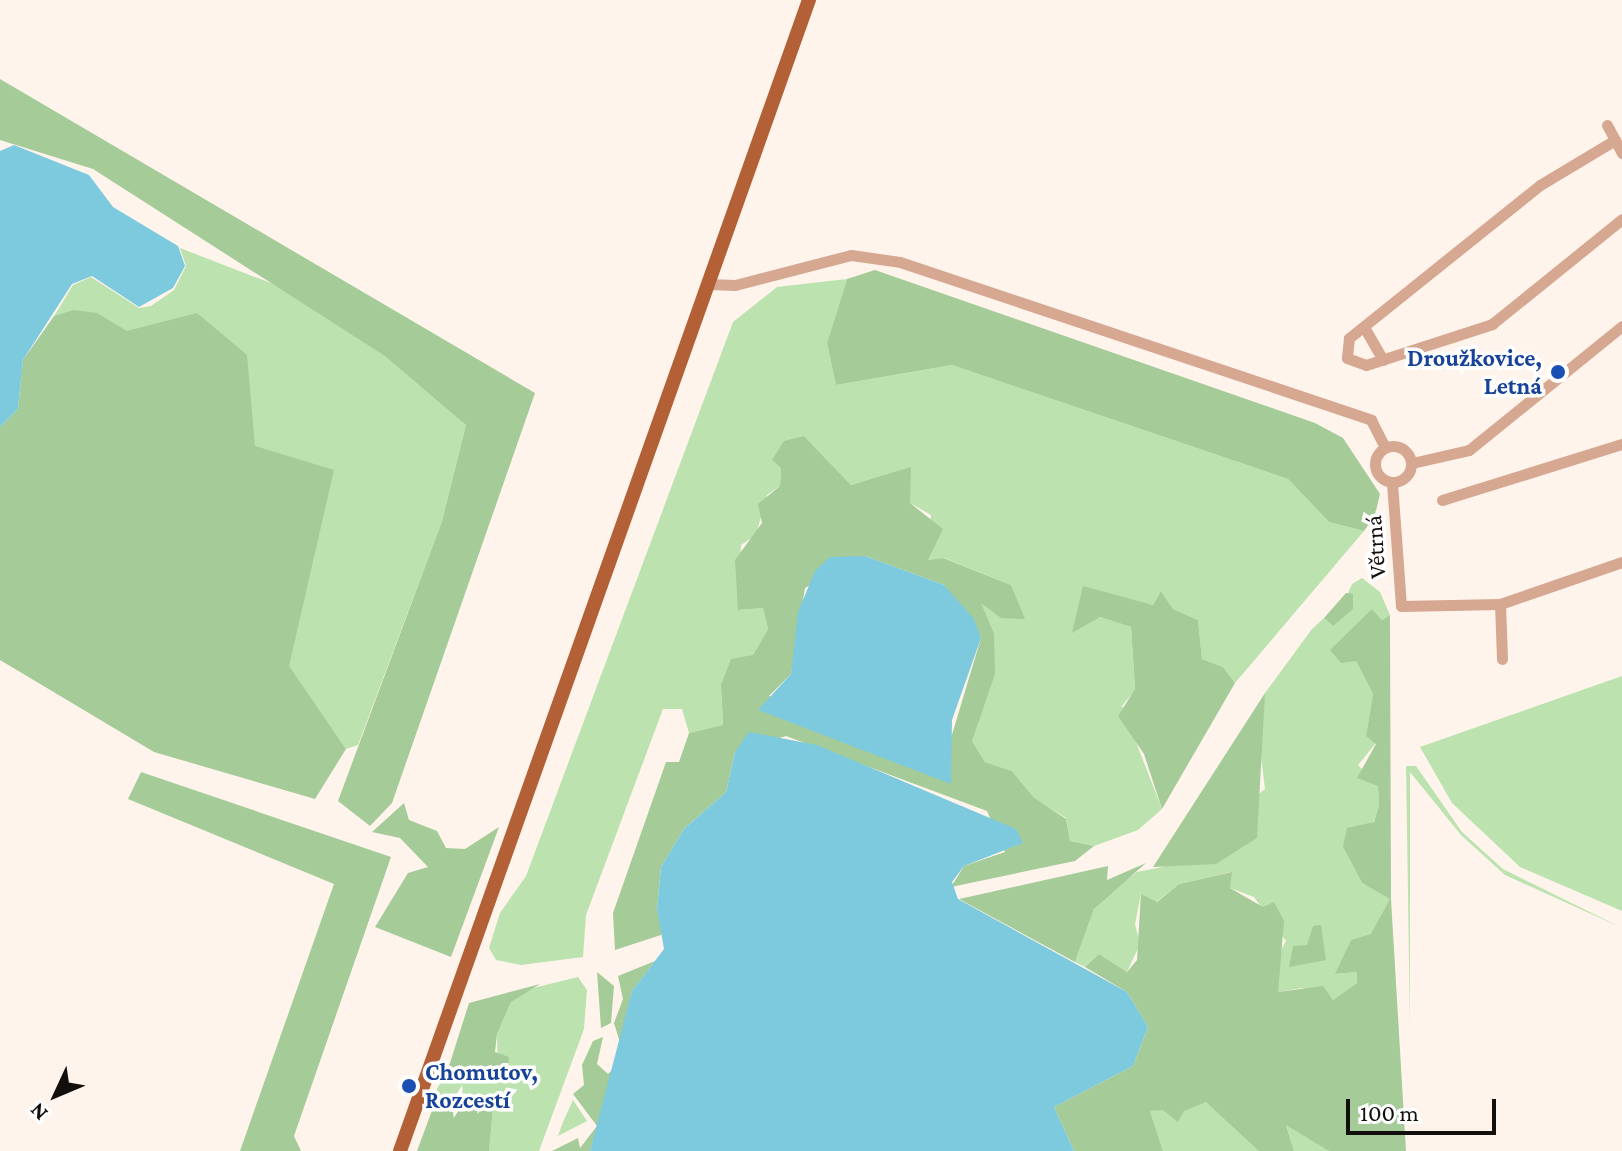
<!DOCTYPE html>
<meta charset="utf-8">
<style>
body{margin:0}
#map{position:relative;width:1622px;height:1151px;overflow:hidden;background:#fff4ec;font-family:"Crimson Pro",serif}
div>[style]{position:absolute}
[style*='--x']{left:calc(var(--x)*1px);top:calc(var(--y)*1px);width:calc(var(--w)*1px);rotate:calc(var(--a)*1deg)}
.green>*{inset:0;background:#bce2af}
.forest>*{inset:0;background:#a4cb98}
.water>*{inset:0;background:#7dcade}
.minor>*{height:11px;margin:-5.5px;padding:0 5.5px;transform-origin:5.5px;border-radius:5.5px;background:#d6a791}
.minor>.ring{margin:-5.5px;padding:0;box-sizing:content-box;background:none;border:11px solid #d6a791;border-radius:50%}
.major>*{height:14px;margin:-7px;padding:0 7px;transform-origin:7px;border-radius:7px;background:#b36037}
.dots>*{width:22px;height:22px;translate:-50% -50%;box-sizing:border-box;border:4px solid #fff;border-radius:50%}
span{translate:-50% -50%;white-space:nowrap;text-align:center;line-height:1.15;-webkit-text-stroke:7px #fff;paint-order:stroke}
.transit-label{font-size:24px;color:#164399;font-weight:700}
.right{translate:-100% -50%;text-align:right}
.left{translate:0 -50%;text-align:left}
.street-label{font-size:24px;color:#120f0c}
.north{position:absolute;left:16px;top:1055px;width:80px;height:80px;-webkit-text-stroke:6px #fff;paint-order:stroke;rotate:226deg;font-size:22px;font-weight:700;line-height:32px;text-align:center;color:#120f0c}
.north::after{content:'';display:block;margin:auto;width:28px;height:36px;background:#120f0c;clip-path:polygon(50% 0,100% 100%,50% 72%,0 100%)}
.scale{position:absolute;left:1346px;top:1099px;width:150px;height:36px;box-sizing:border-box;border:4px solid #120f0c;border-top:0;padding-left:10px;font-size:24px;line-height:28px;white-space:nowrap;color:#120f0c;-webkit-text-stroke:6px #fff;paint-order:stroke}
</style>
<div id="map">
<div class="green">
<div style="clip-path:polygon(180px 248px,299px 294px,370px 339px,466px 425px,442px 521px,358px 745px,346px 749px,288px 666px,300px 616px,19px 374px,73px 285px,91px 277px,139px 308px,151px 306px,174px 290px,186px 266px)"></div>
<div style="clip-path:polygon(847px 279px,827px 343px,836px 385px,952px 365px,1288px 479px,1329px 522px,1364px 531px,1235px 683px,1223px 667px,1202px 659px,1198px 620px,1173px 609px,1161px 591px,1153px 605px,1129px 599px,1100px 617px,1131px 627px,1135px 690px,1122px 706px,1162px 809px,1138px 830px,1094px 846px,1070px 841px,1066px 818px,1032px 797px,1012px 771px,985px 762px,972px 741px,987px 693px,981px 601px,1024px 619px,1011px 585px,944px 558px,928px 560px,931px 515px,910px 503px,910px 468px,851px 485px,804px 436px,781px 468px,780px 486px,767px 495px,756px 535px,741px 545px,738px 610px,763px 608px,768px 629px,753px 655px,721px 685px,723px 725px,689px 733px,682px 709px,663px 709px,586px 915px,583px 957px,521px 965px,496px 960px,489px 948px,500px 913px,526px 876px,733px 322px,777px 287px)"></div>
<div style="clip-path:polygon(1362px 578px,1380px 592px,1390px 615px,1382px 620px,1372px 609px,1356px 631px,1356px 661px,1373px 694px,1366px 736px,1376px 743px,1358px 765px,1378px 785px,1379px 805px,1374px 821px,1343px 847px,1362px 883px,1391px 899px,1371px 935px,1351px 940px,1336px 974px,1357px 972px,1357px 983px,1333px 1000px,1302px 988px,1278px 992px,1276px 959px,1286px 941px,1254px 897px,1230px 888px,1231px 872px,1179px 884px,1156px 902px,1141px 894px,1135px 924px,1140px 944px,1127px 972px,1099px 954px,1085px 967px,1075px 962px,1094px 909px,1113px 890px,1137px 872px,1167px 866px,1265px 789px,1258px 732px,1265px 693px,1312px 629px,1324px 618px,1333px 626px,1352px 584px)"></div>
<div style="clip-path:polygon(1622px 676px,1622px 911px,1520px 867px,1452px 803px,1420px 747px)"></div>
<div style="clip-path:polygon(1406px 766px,1416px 766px,1462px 832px,1503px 869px,1622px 928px,1505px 875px,1461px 835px,1410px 772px,1410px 1026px)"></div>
<div style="clip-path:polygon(578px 977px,587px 990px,584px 1029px,539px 1151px,489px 1151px,494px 1099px,434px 1105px,437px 1089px,449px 1066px,498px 1081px,497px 1034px,511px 1002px,521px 991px)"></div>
<div style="clip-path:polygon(573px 1100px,587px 1121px,558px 1136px,563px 1122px)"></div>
<div style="clip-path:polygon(1206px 1102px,1246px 1133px,1259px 1151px,1163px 1151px,1150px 1111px)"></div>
<div style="clip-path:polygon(1286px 1125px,1306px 1131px,1329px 1151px,1294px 1151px)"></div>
</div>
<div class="forest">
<div style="clip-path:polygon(0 79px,535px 393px,392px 803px,370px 826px,338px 801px,442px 521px,466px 425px,385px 356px,93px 169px,0 140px)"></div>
<div style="clip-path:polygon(875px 270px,1315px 423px,1343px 438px,1380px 494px,1375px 515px,1364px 531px,1329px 522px,1288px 479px,952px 365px,836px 385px,827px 343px,847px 279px)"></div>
<div style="clip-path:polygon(74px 310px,97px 313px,127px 331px,197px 313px,247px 355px,255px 446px,334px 470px,289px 666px,346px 749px,315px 799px,154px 752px,0 660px,0 427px,18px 409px,23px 360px,54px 316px)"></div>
<div style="clip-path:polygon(evenodd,804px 436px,851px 485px,911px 467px,910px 503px,943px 529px,928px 560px,943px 558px,1011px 585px,1025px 619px,1001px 618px,981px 603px,994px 634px,995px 674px,972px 741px,985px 762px,1012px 771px,1033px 797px,1066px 819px,1070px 841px,1094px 846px,1075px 861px,951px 887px,964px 866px,1005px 852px,987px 811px,786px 736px,735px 752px,726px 792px,684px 829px,661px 867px,657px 909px,664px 934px,615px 950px,613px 913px,666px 762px,679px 762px,689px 733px,723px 725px,721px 685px,731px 659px,753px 655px,768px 629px,763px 608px,738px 610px,735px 560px,762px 523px,758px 504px,780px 486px,781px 468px,772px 460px,784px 441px,804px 436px,865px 556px,944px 585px,981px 638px,951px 738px,769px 696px,791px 674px,805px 588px,865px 556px)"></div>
<div style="clip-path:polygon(1083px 586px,1153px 605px,1161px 591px,1173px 609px,1198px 620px,1202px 659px,1223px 667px,1235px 683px,1162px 809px,1144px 754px,1118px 716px,1135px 689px,1131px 627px,1100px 617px,1072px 633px)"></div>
<div style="clip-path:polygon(1346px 593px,1353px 594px,1353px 609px,1333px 626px,1324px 618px)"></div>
<div style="clip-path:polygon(1372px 609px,1382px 620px,1390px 615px,1391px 899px,1406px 1151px,1329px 1151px,1286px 1125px,1294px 1151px,1259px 1151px,1206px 1102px,1184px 1111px,1178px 1122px,1163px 1110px,1150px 1111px,1163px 1151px,1074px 1151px,1054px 1107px,1133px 1066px,1148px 1027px,1127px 992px,1085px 967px,1099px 954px,1127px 972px,1137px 960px,1141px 894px,1157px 902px,1179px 884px,1232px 872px,1230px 888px,1263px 907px,1274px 902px,1284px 921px,1278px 992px,1323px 986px,1333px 1000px,1357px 983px,1357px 972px,1335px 974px,1351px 940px,1371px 934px,1390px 899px,1362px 883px,1343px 847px,1347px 828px,1374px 822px,1379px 805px,1378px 786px,1357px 778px,1376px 744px,1366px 736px,1373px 694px,1356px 661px,1341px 663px,1330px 650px)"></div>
<div style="clip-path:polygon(1265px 693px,1257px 838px,1216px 864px,1153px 867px)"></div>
<div style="clip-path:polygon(141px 772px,391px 857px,294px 1136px,301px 1151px,240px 1151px,334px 884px,128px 799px)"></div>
<div style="clip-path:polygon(404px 803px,409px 820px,437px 831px,446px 848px,465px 849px,499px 827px,451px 957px,375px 927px,408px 873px,428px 867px,400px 838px,372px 832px)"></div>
<div style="clip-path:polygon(1146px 863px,1094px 909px,1075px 962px,959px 899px,1108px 866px,1107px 880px)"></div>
<div style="clip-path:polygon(1321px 925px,1326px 960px,1289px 967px,1293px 946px,1307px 945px,1313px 926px)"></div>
<div style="clip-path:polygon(655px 961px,632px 991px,621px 1046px,614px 1023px,623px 999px,618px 976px)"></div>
<div style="clip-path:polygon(597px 972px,614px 986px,611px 1023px,601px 1028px)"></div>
<div style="clip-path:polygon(540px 984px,511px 1002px,497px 1034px,495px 1052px,509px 1057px,507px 1075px,498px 1081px,449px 1066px,469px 1003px)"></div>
<div style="clip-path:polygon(603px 1037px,597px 1064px,608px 1074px,615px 1067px,590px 1151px,552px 1151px,578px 1138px,580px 1148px,597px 1126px,573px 1094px,584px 1085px,582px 1065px,593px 1041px)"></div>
<div style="clip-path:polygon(485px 1094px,494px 1098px,489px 1151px,417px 1151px,434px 1105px)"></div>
</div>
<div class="water">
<div style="clip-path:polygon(14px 145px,89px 175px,113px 207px,178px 246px,185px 266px,173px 288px,139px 307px,92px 276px,72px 284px,23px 360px,18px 409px,0 427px,0 151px)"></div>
<div style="clip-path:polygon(865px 556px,944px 585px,974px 619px,981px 638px,952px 720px,951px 784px,758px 710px,791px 674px,798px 612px,815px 571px,830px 557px)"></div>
<div style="clip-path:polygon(749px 732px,817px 745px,1016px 829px,1023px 843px,964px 866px,952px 882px,958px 899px,1127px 992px,1148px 1027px,1133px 1066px,1054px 1107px,1074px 1151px,590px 1151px,632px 991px,664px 949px,657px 909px,661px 867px,684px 829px,726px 792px,735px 752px)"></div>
</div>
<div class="minor">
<div style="--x:1607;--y:125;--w:32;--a:62"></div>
<div style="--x:1615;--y:140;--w:87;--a:149"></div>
<div style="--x:1540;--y:185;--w:245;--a:141.3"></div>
<div style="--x:1349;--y:338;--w:20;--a:96"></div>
<div style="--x:1347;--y:358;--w:20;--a:20"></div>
<div style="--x:1366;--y:365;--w:133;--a:-18"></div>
<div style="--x:1492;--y:324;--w:167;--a:-38.9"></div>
<div style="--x:708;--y:284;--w:27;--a:2"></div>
<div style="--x:735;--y:285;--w:120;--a:-14.5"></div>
<div style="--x:851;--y:255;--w:49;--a:8.1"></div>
<div style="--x:900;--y:262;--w:497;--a:18.5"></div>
<div style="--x:1371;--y:420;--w:31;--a:63"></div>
<div style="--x:1364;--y:327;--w:38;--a:60"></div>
<div class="ring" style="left:1375px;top:446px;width:25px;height:25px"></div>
<div style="--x:1412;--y:463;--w:58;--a:-12.8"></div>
<div style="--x:1469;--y:450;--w:197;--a:-39"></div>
<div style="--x:1392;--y:483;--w:123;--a:85.8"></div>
<div style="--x:1401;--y:606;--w:99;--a:-1.2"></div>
<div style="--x:1500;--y:604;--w:129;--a:-19"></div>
<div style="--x:1442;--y:500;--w:189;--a:-17.3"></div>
<div style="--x:1500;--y:604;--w:55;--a:87.9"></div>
</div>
<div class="major">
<div style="--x:400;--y:1151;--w:1222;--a:-70.44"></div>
</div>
<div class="dots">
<div style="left:1558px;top:372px;background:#1a4fb4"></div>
<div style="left:409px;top:1086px;background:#1a4fb4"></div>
</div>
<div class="transit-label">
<span class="right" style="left:1542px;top:372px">Droužkovice,<br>Letná</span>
<span class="left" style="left:425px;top:1086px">Chomutov,<br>Rozcestí</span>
</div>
<div class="street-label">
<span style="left:1375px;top:547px;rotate:-94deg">Větrná</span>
</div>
<div class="north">N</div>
<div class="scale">100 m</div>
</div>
